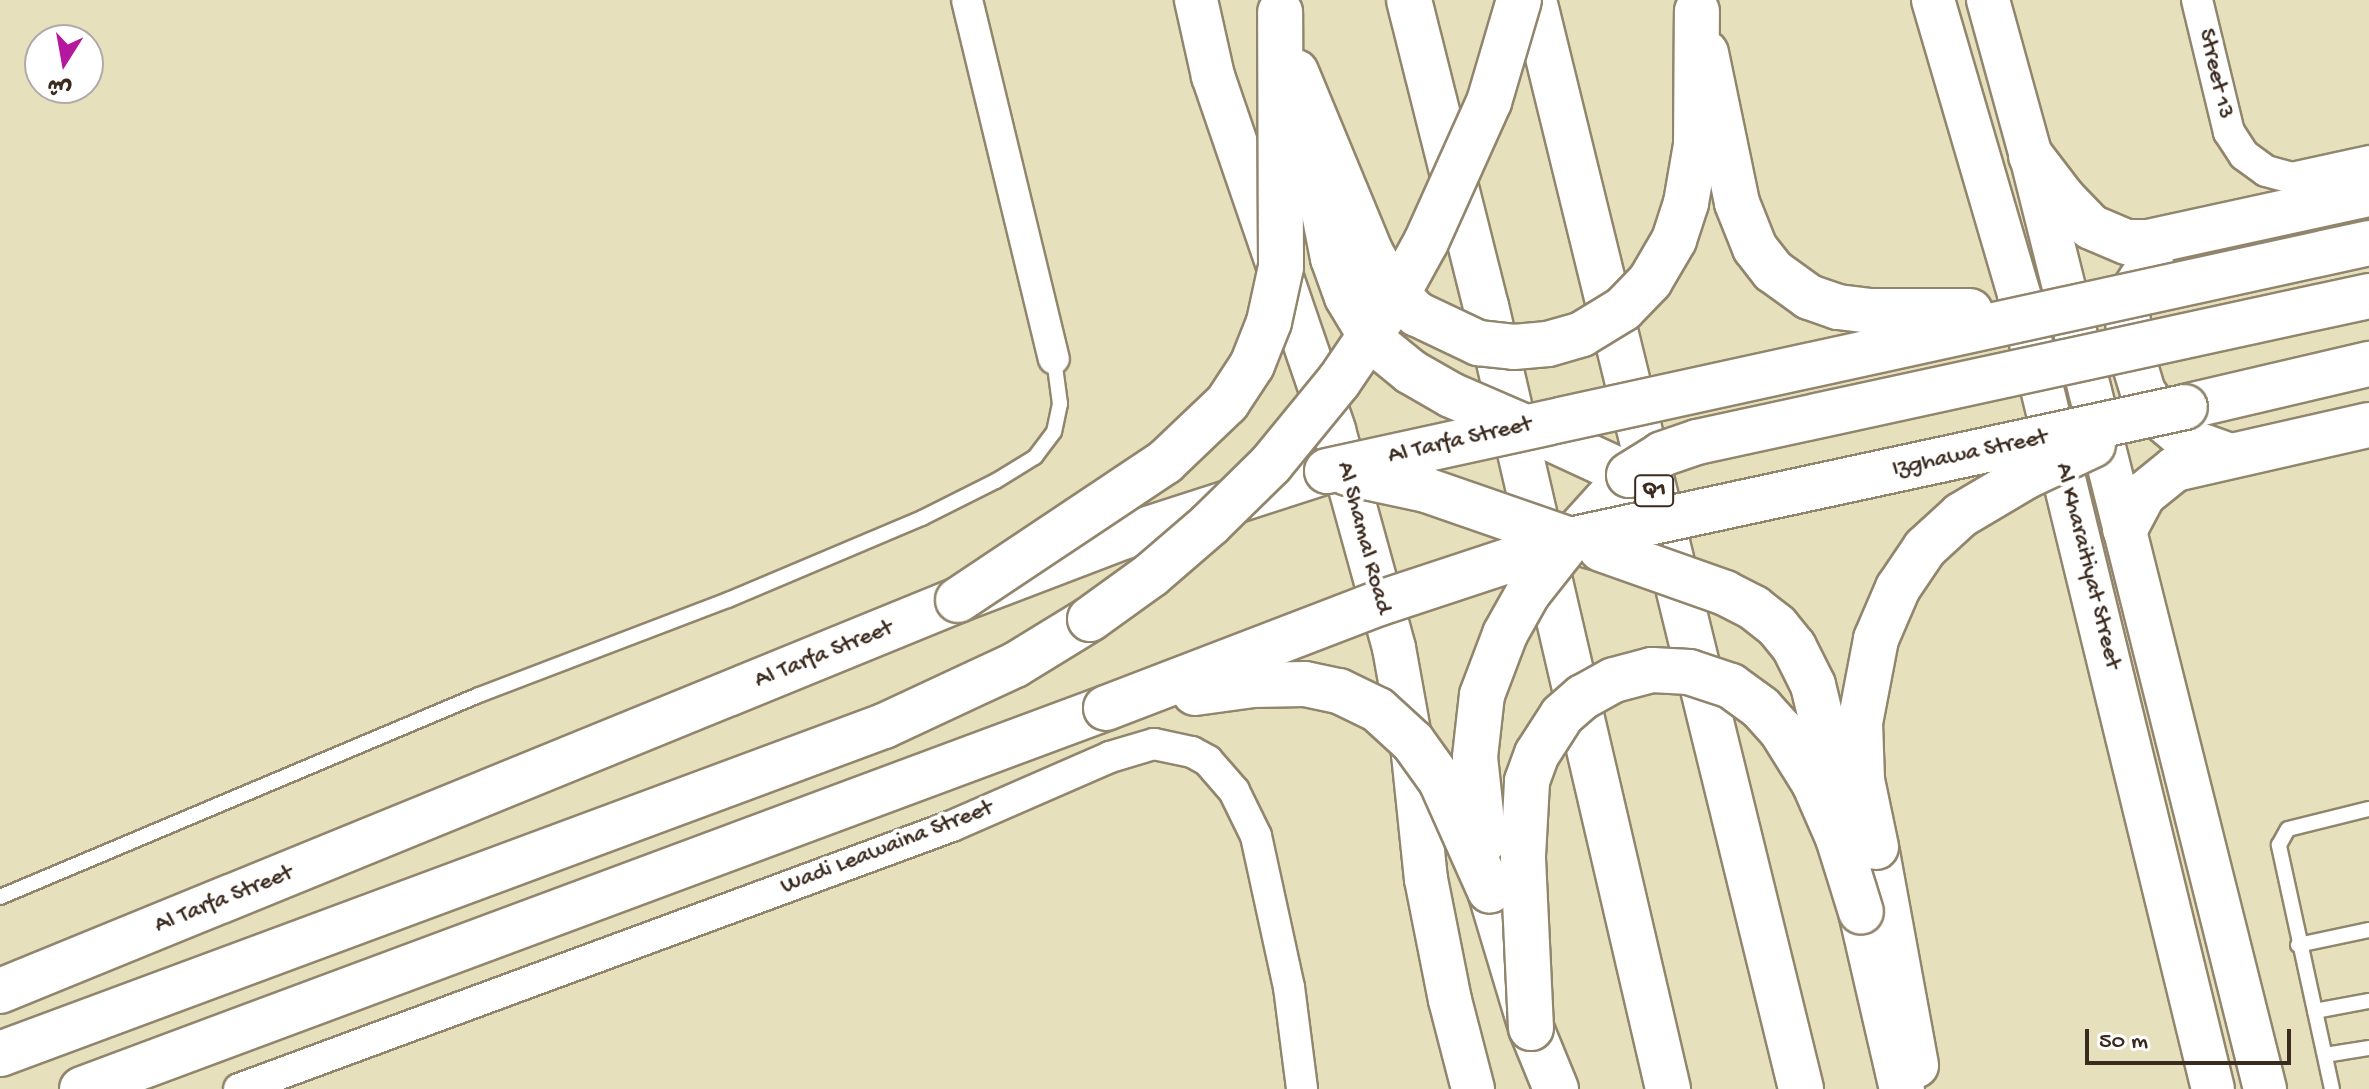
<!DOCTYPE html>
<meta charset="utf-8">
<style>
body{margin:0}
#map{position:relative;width:2369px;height:1089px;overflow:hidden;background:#e7e0bc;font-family:"Gochi Hand","Playpen Sans Arabic",sans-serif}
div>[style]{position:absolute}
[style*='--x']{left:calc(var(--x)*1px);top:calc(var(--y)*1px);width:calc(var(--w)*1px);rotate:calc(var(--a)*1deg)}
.roads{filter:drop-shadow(2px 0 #91856d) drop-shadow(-2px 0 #91856d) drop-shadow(0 2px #91856d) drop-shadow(0 -2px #91856d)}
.lane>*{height:14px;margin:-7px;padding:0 7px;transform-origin:7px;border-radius:7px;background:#fff}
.street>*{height:30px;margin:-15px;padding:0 15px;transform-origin:15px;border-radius:15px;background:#fff}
.secondary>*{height:42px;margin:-21px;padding:0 21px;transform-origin:21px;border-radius:21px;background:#fff}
.primary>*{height:44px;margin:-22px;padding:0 22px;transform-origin:22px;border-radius:22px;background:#fff}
.highway>*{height:44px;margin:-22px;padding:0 22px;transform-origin:22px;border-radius:22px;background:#fff}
.bridges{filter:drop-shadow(2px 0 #91856d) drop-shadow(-2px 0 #91856d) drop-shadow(0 2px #91856d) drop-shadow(0 -2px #91856d)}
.primary-bridge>*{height:44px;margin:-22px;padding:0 22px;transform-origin:22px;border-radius:22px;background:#fff}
.highway-bridge>*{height:44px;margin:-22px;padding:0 22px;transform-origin:22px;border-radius:22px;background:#fff}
span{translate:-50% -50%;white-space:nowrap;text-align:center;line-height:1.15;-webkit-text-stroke:8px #fff;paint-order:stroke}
.shield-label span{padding:2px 6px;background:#fff;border:2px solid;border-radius:6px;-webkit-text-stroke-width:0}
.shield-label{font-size:22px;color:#3b2a1e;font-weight:700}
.street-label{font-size:24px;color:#3b2a1e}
.north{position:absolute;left:24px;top:24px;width:80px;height:80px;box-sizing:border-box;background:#fff;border:2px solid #b1aaa5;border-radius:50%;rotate:191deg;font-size:22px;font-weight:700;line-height:32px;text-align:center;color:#3b2a1e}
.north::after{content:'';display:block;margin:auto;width:28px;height:36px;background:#b5179e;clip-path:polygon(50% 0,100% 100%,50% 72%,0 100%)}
.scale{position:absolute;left:2085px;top:1029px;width:206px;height:36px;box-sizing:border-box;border:4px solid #3b2a1e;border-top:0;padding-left:10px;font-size:24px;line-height:28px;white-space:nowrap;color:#3b2a1e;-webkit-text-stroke:6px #fff;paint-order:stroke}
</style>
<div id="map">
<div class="roads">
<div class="lane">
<div style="--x:0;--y:897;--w:520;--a:-22.87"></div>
<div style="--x:479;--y:695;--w:267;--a:-20.9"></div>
<div style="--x:728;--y:600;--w:211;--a:-22.9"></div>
<div style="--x:922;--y:518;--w:83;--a:-26.6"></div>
<div style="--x:996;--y:481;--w:46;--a:-31.6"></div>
<div style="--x:1035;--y:457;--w:31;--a:-53"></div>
<div style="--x:1054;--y:432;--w:29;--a:-78"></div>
<div style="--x:1060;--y:404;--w:45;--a:-97.6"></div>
<div style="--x:2298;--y:945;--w:73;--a:-11.9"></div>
<div style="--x:2315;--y:1011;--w:55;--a:-10.5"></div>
<div style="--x:2325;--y:1055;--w:45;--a:-9"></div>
<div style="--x:2332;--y:1089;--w:250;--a:-102.3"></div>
<div style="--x:2279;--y:845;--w:18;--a:-61"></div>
<div style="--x:2288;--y:829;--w:83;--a:-13.9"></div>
</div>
<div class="street">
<div style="--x:967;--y:0;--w:369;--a:76.4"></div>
<div style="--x:2197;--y:0;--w:136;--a:76.4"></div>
<div style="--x:2229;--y:132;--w:27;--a:57"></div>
<div style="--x:2244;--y:155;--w:27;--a:36"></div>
<div style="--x:2266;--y:171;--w:27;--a:15"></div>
<div style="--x:2292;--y:178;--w:79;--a:-12.4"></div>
<div style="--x:239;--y:1089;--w:760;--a:-20.25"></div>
<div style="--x:952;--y:826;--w:172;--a:-23.6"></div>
<div style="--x:1110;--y:757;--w:46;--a:-16.5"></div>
<div style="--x:1154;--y:744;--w:39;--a:12"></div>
<div style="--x:1192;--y:752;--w:18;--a:29"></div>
<div style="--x:1208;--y:761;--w:40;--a:49"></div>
<div style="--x:1234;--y:791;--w:50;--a:63.9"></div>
<div style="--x:1256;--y:836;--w:155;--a:77.7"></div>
<div style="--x:1289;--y:987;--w:103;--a:82.7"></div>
</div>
<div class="secondary">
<div style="--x:1196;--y:0;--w:78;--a:77.4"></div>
<div style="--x:1213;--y:76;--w:374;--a:71.1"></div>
<div style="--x:1334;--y:430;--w:226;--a:74.6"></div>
<div style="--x:1394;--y:648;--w:108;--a:79.8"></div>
<div style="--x:1413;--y:754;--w:126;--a:84.1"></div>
<div style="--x:1426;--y:879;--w:123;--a:78.8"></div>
<div style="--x:1450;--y:1000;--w:92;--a:75.5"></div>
<div style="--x:1933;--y:0;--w:306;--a:73.7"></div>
<div style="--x:2019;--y:294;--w:818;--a:76.29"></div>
<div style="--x:1988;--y:0;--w:162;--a:74.6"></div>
<div style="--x:2031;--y:156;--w:962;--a:75.92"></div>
</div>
<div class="primary">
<div style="--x:2031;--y:156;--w:53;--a:52.7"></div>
<div style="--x:2063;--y:198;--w:40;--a:46"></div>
<div style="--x:2091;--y:227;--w:39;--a:23"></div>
<div style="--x:2127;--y:242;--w:21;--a:0"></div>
<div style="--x:2148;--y:242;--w:226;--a:-12.3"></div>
<div style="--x:2151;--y:264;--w:35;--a:123"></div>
<div style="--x:2132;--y:293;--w:21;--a:104"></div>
<div style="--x:2127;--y:313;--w:43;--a:83.4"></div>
<div style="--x:2132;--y:356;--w:38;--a:73"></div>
<div style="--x:2143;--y:392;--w:32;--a:55"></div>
<div style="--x:2161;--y:418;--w:35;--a:40"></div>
<div style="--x:2188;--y:441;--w:41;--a:19.7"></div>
<div style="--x:2185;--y:407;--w:189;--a:-13.2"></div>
<div style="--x:1523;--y:426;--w:117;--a:24.8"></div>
<div style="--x:1629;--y:475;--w:88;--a:132.2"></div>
<div style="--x:1570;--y:540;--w:26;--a:16"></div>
<div style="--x:2125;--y:529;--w:40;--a:-62"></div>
<div style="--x:2144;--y:494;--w:40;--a:-39"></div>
<div style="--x:2175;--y:469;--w:199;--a:-12.8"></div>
<div style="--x:1876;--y:847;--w:222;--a:79.6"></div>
<div style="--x:0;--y:991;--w:1035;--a:-22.2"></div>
<div style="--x:958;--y:600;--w:180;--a:-20.9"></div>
<div style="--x:1126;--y:536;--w:211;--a:-17.9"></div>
<div style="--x:82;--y:1089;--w:1093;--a:-20.41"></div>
</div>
<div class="highway">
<div style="--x:1409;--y:0;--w:316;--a:75.9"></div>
<div style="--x:1486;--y:306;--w:804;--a:76.91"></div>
<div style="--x:1534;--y:0;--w:1121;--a:76.22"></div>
<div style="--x:1490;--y:891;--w:143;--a:73.3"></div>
<div style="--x:1531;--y:1028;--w:66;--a:67.7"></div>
<div style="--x:1861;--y:912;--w:182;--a:77"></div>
<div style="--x:0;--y:1054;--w:943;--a:-20.36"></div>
<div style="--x:884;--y:726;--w:145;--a:-25"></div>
<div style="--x:1015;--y:665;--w:88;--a:-31.5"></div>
</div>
</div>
<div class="bridges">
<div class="primary-bridge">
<div style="--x:1706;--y:53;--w:153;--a:78.3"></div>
<div style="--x:1737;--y:203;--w:48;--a:68.2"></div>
<div style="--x:1755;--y:248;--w:29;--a:52"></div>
<div style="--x:1773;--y:271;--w:44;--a:35.8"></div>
<div style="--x:1809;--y:297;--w:31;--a:19"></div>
<div style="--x:1838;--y:307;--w:31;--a:7"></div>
<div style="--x:1869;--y:311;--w:101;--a:0"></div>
<div style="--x:1305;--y:117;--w:144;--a:78.8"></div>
<div style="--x:1333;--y:258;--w:41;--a:70.3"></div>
<div style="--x:1347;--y:297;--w:37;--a:59"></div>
<div style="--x:1366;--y:329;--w:21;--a:53"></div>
<div style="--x:1379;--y:346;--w:41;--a:39.1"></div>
<div style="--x:1411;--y:372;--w:46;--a:29.9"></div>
<div style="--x:1451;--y:395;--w:78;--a:23.3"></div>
<div style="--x:1327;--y:471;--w:1067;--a:-12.34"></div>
<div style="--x:1347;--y:473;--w:81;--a:12.1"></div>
<div style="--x:1426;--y:490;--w:152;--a:19.1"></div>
<div style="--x:1629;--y:475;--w:39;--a:-32"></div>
<div style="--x:1662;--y:454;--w:37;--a:-19"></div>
<div style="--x:1697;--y:442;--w:688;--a:-12.26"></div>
<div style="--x:1601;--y:549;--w:132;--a:19.5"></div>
<div style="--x:1725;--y:593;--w:33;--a:27"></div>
<div style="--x:1754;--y:608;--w:29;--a:38"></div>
<div style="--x:1777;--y:626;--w:27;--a:51"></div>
<div style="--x:1794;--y:647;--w:42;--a:63.4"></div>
<div style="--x:1813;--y:685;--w:123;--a:76.4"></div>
<div style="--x:958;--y:600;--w:249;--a:-33.7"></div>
<div style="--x:1165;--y:462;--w:86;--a:-43.6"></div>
<div style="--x:1227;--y:403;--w:45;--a:-56.7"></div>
<div style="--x:1252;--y:365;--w:46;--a:-68.4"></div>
<div style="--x:1269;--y:322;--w:56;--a:-77.7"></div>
<div style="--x:1281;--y:267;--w:255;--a:-90.2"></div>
<div style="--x:1195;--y:693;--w:59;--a:-7.9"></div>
<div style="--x:1253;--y:685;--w:52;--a:-1.1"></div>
<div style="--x:1305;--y:684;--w:35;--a:12"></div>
<div style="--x:1339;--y:691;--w:43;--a:26"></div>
<div style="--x:1378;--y:710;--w:47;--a:42.4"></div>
<div style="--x:1413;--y:742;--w:48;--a:54.3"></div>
<div style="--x:1441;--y:781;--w:120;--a:66"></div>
<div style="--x:1106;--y:708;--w:293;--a:-21"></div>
<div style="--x:1380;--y:603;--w:200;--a:-18.3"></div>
<div style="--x:1570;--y:540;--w:629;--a:-12.2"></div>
<div style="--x:1484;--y:841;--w:84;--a:-96.1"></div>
<div style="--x:1475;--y:757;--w:62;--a:-83.6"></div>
<div style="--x:1482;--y:695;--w:65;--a:-69.3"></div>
<div style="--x:1505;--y:634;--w:47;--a:-60.7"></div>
<div style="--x:1528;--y:593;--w:68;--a:-51.6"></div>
<div style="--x:1876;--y:847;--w:68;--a:-101.8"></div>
<div style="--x:1862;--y:780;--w:57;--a:-92"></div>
<div style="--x:1860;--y:723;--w:86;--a:-79.2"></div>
<div style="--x:1876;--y:639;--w:56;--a:-66.7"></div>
<div style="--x:1898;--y:588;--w:48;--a:-56"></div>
<div style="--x:1925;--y:548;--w:49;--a:-42.5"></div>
<div style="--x:1961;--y:515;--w:74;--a:-30.7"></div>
<div style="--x:2025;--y:477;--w:75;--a:-25.2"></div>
</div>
<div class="highway-bridge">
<div style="--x:1296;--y:72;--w:196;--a:67.5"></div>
<div style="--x:1371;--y:253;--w:43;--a:60.4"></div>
<div style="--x:1392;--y:290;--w:35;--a:44"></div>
<div style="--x:1417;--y:314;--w:68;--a:25.4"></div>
<div style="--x:1478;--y:343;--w:36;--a:6"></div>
<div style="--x:1514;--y:347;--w:34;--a:-5"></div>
<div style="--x:1548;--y:344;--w:35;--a:-16"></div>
<div style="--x:1582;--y:334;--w:48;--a:-31.4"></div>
<div style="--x:1623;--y:309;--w:39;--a:-46"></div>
<div style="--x:1650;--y:281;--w:48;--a:-59.7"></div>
<div style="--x:1674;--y:240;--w:39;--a:-72"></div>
<div style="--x:1686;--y:203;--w:59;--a:-80.2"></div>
<div style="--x:1696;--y:145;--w:134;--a:-89.6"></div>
<div style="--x:1090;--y:619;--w:75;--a:-35.8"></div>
<div style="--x:1151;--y:575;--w:78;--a:-40.8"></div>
<div style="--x:1210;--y:524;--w:86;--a:-44.5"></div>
<div style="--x:1271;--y:464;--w:107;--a:-50.7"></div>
<div style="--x:1339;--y:381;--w:98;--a:-55.8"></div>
<div style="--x:1394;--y:300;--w:66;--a:-61.1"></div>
<div style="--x:1426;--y:242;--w:154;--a:-65.8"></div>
<div style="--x:1489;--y:102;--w:106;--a:-73.6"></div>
<div style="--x:1531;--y:1028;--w:172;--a:-92.7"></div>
<div style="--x:1523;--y:856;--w:75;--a:-86.9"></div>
<div style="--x:1527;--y:781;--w:29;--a:-70"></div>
<div style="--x:1537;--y:754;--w:46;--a:-57.3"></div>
<div style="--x:1562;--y:715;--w:28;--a:-41"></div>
<div style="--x:1583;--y:697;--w:35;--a:-29"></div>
<div style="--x:1614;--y:680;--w:39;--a:-15"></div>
<div style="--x:1652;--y:670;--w:37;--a:3"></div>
<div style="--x:1689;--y:672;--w:44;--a:18.4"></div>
<div style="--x:1731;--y:686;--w:37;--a:36"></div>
<div style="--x:1761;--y:708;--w:30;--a:48"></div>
<div style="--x:1781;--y:730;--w:62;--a:58.1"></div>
<div style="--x:1814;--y:783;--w:60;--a:66.4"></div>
<div style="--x:1838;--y:838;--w:77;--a:72.7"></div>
</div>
</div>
<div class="shield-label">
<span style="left:1654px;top:491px">Q1</span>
</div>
<div class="street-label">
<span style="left:2215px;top:74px;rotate:77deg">Street 13</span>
<span style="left:1460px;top:441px;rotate:-13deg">Al Tarfa Street</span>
<span style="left:1970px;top:454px;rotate:-12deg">Izghawa Street</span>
<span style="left:1363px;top:538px;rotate:75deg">Al Shamal Road</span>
<span style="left:2087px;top:566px;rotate:76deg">Al Kharaitiyat Street</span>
<span style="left:824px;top:655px;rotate:-22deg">Al Tarfa Street</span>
<span style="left:887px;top:848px;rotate:-21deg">Wadi Leawaina Street</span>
<span style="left:224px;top:900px;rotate:-22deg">Al Tarfa Street</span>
</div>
<div class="north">ش</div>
<div class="scale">50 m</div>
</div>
